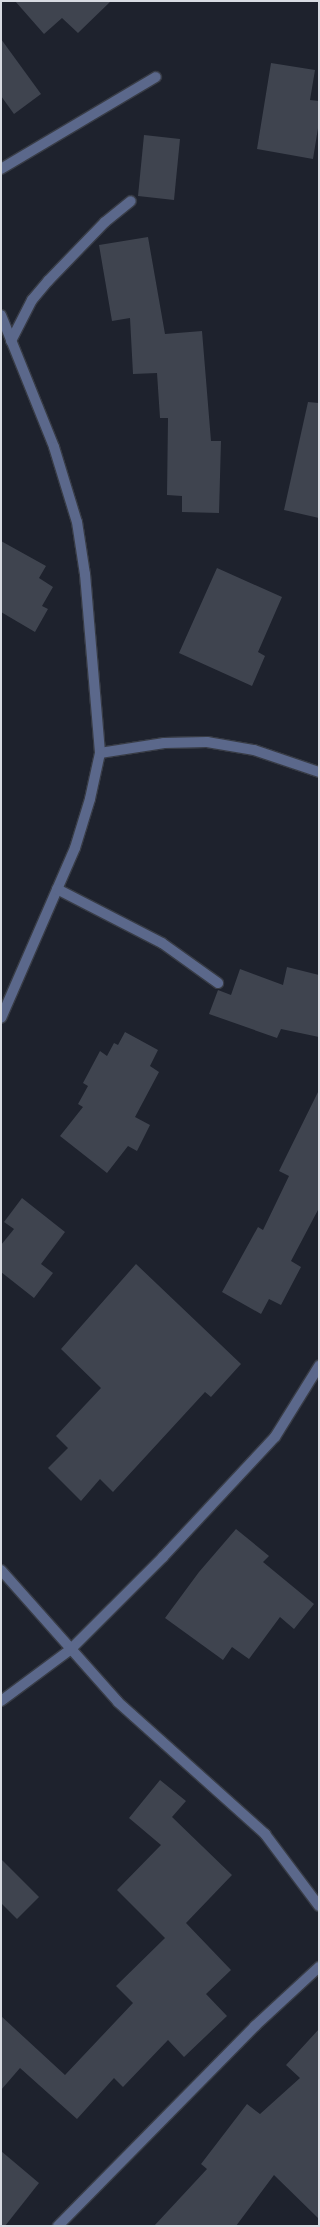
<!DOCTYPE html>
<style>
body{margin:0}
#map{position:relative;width:320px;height:2227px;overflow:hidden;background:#1e222d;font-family:"Times New Roman",serif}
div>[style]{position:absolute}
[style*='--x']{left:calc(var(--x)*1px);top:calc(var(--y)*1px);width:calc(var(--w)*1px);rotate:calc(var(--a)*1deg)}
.building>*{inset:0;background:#3f444f}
.roads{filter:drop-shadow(1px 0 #383c46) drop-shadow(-1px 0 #383c46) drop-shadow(0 1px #383c46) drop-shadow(0 -1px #383c46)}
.minor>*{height:10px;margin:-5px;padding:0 5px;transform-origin:5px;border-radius:5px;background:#5b688b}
span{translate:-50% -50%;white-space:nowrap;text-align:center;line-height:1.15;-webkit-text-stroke:3px #151923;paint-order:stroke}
.frame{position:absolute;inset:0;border:2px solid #d8dbe2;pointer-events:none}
</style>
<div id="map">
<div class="building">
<div style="clip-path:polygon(15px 1px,111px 1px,78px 33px,62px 18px,44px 34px)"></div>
<div style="clip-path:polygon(1px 39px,41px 94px,14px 114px,1px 96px)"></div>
<div style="clip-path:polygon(271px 63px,315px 70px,310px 100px,319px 101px,319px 122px,313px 159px,257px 149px)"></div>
<div style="clip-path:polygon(144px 135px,180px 139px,174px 200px,138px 196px)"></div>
<div style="clip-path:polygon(148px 237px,165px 334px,202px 331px,211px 441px,221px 441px,219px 513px,182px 512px,182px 496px,167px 495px,168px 418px,160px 418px,157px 373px,133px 374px,130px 318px,112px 321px,99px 245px)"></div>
<div style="clip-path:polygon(308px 402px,319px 403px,319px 518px,284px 510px)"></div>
<div style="clip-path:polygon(1px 541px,46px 566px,39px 578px,53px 587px,42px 606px,48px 609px,35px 632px,1px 612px)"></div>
<div style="clip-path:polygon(217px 568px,282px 597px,258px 652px,265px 656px,252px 686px,179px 653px)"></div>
<div style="clip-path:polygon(287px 967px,319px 975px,319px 1037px,281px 1029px,277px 1038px,209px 1014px,218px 990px,231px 995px,240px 969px,283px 985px)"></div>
<div style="clip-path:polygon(125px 1032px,158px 1050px,150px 1066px,159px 1072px,135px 1117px,150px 1125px,137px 1151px,128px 1146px,107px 1173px,60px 1136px,83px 1107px,78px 1104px,88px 1086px,83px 1083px,100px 1051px,107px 1056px,114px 1043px,118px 1045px)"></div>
<div style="clip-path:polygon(319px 1090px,319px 1208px,291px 1261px,301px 1267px,281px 1305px,269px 1299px,261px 1314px,222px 1292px,258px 1227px,263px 1230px,289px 1176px,279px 1171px)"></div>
<div style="clip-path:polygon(22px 1198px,65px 1232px,41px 1264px,53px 1273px,34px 1298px,1px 1272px,1px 1245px,14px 1229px,4px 1222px)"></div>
<div style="clip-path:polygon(136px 1264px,241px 1364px,211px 1397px,205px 1392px,113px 1492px,100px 1479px,81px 1501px,48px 1468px,68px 1448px,56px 1436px,101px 1388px,61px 1349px)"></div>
<div style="clip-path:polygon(236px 1529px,269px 1556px,263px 1562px,314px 1604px,294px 1629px,280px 1617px,249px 1659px,232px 1647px,223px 1660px,165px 1618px,199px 1572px)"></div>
<div style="clip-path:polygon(160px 1780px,186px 1801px,172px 1817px,232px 1875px,186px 1923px,231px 1970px,206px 1994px,227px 2016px,184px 2057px,168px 2040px,123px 2087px,114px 2078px,77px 2119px,20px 2068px,1px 2090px,1px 2016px,65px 2075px,133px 2003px,116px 1986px,165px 1938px,117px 1890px,161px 1845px,129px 1818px)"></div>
<div style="clip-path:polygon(1px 1859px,39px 1897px,17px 1919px,1px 1903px)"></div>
<div style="clip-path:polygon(319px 2029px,319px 2219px,274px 2175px,236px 2226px,154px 2226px,207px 2169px,201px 2164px,247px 2104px,260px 2114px,300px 2078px,286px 2065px)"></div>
<div style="clip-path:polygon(1px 2151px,39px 2183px,5px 2226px,1px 2226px)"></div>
</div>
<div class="roads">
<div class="minor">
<div style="--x:1;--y:169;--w:180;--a:-30.7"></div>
<div style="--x:1;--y:315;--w:142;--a:68.1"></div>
<div style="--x:54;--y:447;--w:78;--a:73"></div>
<div style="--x:77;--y:522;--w:53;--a:81.3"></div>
<div style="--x:85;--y:574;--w:180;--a:85.2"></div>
<div style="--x:100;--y:753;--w:47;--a:102.3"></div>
<div style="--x:90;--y:799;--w:51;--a:107"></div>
<div style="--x:75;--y:848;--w:185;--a:113.5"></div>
<div style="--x:11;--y:341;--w:46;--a:-62.9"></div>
<div style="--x:32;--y:300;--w:25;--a:-50"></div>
<div style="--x:48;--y:281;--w:82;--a:-46"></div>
<div style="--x:105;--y:222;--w:33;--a:-39"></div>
<div style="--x:100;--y:753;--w:65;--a:-8.9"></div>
<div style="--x:164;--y:743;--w:43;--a:-1.3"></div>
<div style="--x:207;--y:742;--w:48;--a:9.7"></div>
<div style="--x:254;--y:750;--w:69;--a:18.7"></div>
<div style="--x:57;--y:889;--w:118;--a:27.2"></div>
<div style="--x:162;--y:943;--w:69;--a:35.5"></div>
<div style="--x:1;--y:1570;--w:176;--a:48.4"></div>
<div style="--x:118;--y:1702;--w:198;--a:41.9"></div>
<div style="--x:265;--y:1834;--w:90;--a:53.1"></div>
<div style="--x:1;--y:1701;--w:86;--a:-36.5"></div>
<div style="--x:70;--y:1650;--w:132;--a:-45"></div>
<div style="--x:163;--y:1557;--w:164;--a:-47"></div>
<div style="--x:275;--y:1437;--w:84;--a:-58.2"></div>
<div style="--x:58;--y:2226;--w:281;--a:-45.4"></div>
<div style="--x:255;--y:2026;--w:87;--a:-42.7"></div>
</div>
</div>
<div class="frame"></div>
</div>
